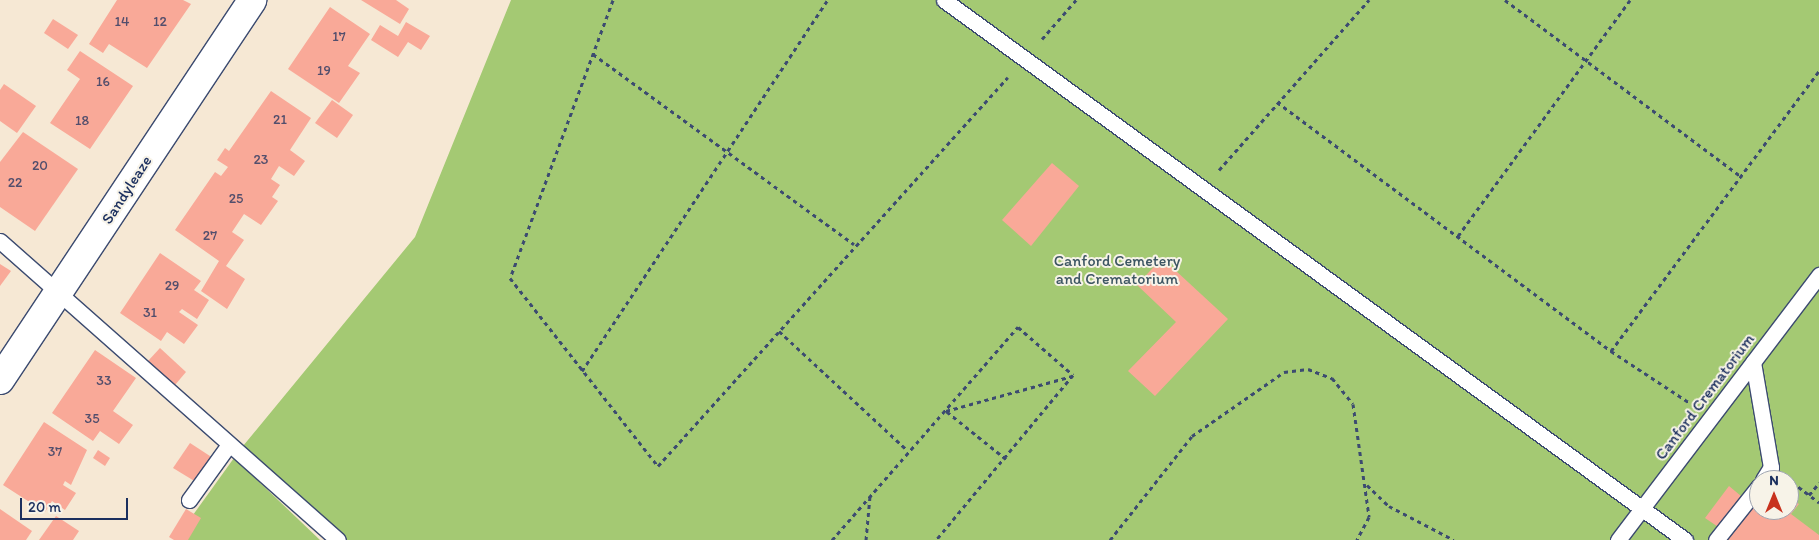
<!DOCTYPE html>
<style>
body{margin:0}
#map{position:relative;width:1819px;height:540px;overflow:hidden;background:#f6e8d4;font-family:Itim,sans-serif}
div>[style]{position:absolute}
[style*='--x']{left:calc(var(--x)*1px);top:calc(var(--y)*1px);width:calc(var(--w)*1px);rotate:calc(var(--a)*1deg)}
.green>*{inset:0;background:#a4c973}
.building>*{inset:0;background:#f9a998}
.path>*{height:3px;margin-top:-1.5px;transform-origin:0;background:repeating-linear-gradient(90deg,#3c4b70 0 4px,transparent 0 8px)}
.roads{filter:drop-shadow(1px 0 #3c4b70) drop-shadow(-1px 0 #3c4b70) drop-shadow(0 1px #3c4b70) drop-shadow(0 -1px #3c4b70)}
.service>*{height:15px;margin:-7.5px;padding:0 7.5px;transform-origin:7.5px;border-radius:7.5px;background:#fff}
.minor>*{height:28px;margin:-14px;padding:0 14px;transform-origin:14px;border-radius:14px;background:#fff}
span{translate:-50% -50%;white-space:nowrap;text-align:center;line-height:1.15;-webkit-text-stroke:4px #f7f3e8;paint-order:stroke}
.number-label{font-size:14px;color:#524e6c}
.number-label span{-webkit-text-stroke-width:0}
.street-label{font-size:16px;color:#1b2f5e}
.park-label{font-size:16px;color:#3d5663}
.north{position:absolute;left:1749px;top:470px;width:50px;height:50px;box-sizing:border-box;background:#f7f3e8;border:1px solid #9fa5b1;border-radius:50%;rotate:0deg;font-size:14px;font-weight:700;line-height:20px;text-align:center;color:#1b2f5e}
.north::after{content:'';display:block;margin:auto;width:18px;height:22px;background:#c8321e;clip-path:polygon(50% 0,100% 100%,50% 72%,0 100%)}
.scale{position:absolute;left:20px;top:498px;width:108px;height:22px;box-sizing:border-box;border:2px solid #1b2f5e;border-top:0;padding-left:6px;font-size:15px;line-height:18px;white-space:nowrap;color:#1b2f5e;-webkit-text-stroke:4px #f7f3e8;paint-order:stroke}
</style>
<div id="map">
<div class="green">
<div style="clip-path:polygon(evenodd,511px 0,1819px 0,1819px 540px,347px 540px,243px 446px,415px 237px,511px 0,1759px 480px,1789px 480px,1789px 510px,1759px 510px,1759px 480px)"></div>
<div style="clip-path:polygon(234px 458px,320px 540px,175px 540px)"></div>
</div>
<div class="building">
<div style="clip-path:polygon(117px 0,183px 0,191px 4px,147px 68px,109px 44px,103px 53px,89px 44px)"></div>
<div style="clip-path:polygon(361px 0,396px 0,409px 9px,400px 24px)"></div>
<div style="clip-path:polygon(330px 7px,370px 34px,348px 66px,360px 73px,339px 103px,288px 69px)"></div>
<div style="clip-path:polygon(53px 19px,78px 35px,68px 49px,44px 33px)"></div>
<div style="clip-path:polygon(406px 22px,430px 36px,421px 50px,408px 42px,398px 57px,371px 40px,380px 25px,398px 36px)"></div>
<div style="clip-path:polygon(80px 51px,133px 86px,90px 149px,50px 123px,80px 79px,67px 70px)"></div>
<div style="clip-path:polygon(4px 84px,36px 106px,17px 133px,0 121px,0 90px)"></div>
<div style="clip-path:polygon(271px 91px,311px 118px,290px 150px,305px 161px,294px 176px,279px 166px,271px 179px,280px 185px,272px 197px,278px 201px,261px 225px,244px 214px,232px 232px,244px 240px,226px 266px,245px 279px,227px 309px,201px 291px,219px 261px,175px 230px,215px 172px,221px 176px,228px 167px,217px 160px,225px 148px,229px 151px)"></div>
<div style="clip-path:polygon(332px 100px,353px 115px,337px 138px,315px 123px)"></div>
<div style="clip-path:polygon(23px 132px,78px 169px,35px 231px,0 207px,0 162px)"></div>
<div style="clip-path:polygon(1052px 163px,1079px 186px,1031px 246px,1002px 220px)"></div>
<div style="clip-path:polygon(160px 253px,201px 281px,194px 290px,209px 300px,197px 319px,182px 309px,179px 312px,198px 325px,184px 344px,167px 332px,161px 341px,120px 313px)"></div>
<div style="clip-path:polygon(1162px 258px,1228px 319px,1155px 396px,1128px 371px,1176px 322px,1137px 285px)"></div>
<div style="clip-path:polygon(0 264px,11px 271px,0 286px)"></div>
<div style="clip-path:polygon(160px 348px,186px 372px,175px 385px,148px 361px)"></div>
<div style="clip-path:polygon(95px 350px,136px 378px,113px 411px,133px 425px,119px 444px,100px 431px,93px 441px,52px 413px)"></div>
<div style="clip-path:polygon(44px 422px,87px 450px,71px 485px,65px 481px,63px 485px,76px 493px,65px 510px,52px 501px,45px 512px,3px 485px)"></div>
<div style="clip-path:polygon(190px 443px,213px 458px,196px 482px,173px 468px)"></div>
<div style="clip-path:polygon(98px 450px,110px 458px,105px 466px,93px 458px)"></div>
<div style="clip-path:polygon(1729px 486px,1753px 506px,1759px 498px,1759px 510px,1789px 510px,1789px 497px,1799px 504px,1791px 514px,1819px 535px,1819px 540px,1727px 540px,1730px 535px,1705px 518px)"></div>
<div style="clip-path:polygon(0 509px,32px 531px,26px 540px,0 540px)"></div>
<div style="clip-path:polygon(186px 509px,201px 518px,188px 540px,174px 540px,169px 537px)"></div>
<div style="clip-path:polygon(56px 516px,79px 531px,73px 540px,39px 540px)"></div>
</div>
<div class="path">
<div style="--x:613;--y:0;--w:296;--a:110.3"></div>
<div style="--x:510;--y:278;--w:239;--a:51.8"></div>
<div style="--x:658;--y:466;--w:523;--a:-48.02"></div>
<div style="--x:1505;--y:0;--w:296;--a:36.8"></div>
<div style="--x:1042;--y:39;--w:52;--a:-48.9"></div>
<div style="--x:593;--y:54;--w:323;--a:36.1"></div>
<div style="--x:1277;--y:102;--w:417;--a:36.7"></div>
<div style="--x:1611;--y:351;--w:95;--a:33.4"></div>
<div style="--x:1219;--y:170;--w:227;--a:-48.6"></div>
<div style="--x:1458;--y:236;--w:292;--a:-53.9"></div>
<div style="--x:779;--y:331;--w:175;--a:42.9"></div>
<div style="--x:1611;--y:351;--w:349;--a:-53.4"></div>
<div style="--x:582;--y:371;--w:445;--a:-56.5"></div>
<div style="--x:1006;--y:459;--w:77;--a:-141.3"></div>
<div style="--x:946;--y:411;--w:131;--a:-15.5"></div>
<div style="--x:1792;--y:482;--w:34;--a:37"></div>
<div style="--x:1367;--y:485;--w:30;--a:44"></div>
<div style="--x:1389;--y:506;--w:73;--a:27.6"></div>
<div style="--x:1809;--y:495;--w:16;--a:-50"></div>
<div style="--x:832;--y:540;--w:283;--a:-48.9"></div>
<div style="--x:1018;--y:327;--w:73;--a:41.1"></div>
<div style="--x:1073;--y:375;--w:214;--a:129.7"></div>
<div style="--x:866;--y:540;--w:44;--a:-84.8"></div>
<div style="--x:1110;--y:540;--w:132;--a:-51.7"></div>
<div style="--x:1192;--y:436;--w:112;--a:-34.8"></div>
<div style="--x:1284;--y:372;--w:24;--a:-7"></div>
<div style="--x:1308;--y:369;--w:26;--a:21"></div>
<div style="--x:1332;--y:378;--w:33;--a:51"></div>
<div style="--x:1353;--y:404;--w:114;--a:81.9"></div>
<div style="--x:1369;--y:517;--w:26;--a:118"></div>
</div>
<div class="roads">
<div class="service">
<div style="--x:944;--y:0;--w:917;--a:36.08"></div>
<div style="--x:0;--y:241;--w:451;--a:41.5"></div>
<div style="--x:1753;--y:362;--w:107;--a:80.3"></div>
<div style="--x:1771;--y:467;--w:15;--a:122"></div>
<div style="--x:189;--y:500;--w:67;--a:-54.2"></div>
<div style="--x:1618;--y:540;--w:333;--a:-52.8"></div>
<div style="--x:1716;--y:540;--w:69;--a:-51.5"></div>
</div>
<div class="minor">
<div style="--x:0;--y:380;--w:456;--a:-56.4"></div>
</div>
</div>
<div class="number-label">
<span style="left:122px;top:22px">14</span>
<span style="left:160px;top:22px">12</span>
<span style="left:339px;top:37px">17</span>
<span style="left:324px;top:71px">19</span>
<span style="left:103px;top:82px">16</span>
<span style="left:280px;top:120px">21</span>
<span style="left:82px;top:121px">18</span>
<span style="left:261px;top:160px">23</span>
<span style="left:40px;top:166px">20</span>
<span style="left:15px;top:183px">22</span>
<span style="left:236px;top:199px">25</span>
<span style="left:210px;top:236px">27</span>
<span style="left:172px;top:286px">29</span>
<span style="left:150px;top:313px">31</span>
<span style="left:104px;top:381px">33</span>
<span style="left:92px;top:419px">35</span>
<span style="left:55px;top:452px">37</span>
</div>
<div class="street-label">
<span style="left:127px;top:190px;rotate:-57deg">Sandyleaze</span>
<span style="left:1705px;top:397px;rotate:-53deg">Canford Crematorium</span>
</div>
<div class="park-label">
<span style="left:1117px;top:270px">Canford Cemetery<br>and Crematorium</span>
</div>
<div class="north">N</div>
<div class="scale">20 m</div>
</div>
